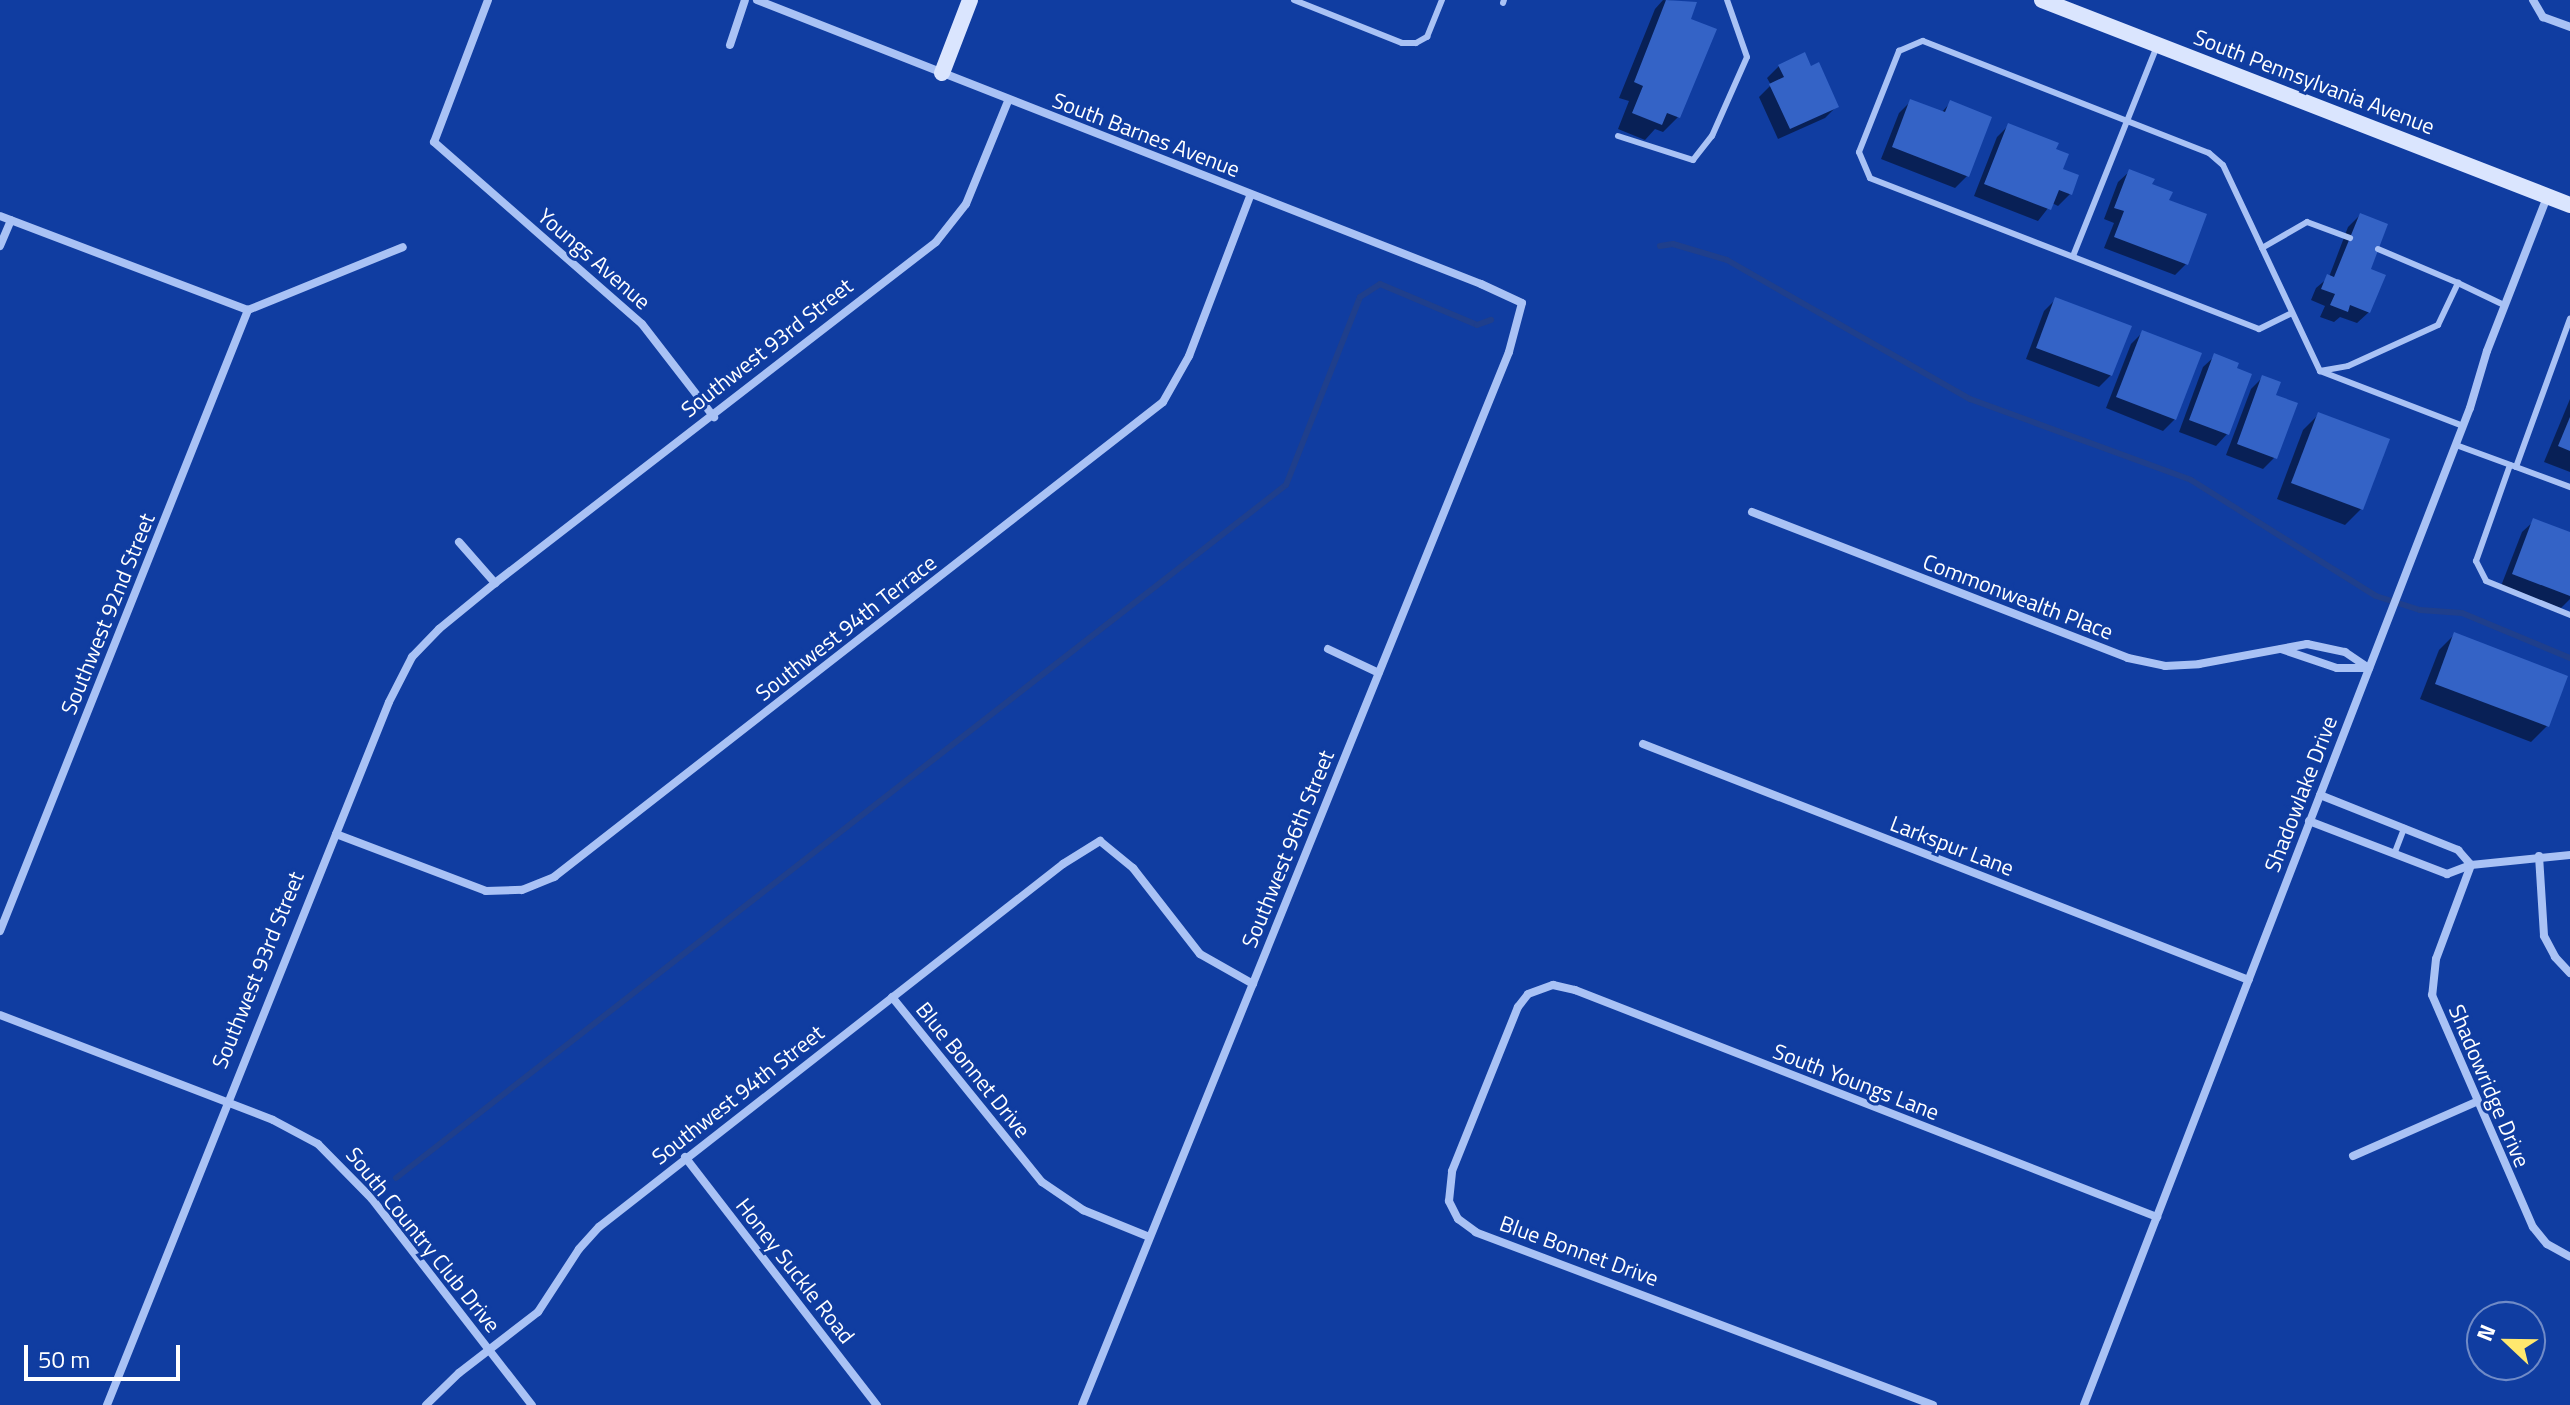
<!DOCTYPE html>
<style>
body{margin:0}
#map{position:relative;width:2570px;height:1405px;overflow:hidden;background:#103da1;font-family:"Titillium Web",sans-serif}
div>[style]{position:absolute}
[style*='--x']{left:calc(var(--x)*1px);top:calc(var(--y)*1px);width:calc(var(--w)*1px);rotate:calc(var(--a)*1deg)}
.shadow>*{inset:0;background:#0007}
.stream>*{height:6px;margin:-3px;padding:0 3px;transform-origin:3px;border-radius:3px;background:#1f3f8c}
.building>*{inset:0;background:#3463c6}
.lane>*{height:6px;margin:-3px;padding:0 3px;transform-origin:3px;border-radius:3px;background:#a9c2f5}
.street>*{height:8px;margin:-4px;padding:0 4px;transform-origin:4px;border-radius:4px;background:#a9c2f5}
.secondary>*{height:16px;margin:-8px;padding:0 8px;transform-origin:8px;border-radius:8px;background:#dae5fe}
span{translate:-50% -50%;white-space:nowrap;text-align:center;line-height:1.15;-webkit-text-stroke:6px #103da1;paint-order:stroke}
.street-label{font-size:22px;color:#fff}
.north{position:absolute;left:2466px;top:1301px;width:80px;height:80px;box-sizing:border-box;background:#103da1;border:2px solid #708bc7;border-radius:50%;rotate:292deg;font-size:22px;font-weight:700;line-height:32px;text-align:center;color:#fff}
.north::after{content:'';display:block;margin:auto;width:28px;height:36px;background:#ffe86e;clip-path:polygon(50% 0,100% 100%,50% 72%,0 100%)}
.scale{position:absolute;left:24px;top:1345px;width:156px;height:36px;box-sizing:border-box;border:4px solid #fff;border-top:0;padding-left:10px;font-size:24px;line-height:28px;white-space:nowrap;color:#fff;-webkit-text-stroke:6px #103da1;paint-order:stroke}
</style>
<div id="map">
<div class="shadow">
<div style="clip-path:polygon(1663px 0,1695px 3px,1688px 20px,1678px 117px,1663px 132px,1655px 129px,1645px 140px,1618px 129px,1629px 101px,1619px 98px,1655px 9px)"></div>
<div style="clip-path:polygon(1779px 66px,1810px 68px,1837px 106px,1825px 118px,1778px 139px,1759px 97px,1771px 85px,1767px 78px)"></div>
<div style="clip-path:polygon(1911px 101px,1941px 113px,1950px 103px,1967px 176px,1955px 188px,1881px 159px,1899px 113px)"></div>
<div style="clip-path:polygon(2009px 125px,2053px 150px,2070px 194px,2058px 206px,2052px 203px,2038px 221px,1974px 196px,1997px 137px)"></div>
<div style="clip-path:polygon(2130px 171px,2167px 201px,2186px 264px,2175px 275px,2104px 248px,2114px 223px,2104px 219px,2118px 182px)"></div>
<div style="clip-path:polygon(2360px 215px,2369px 312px,2357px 323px,2340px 317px,2334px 322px,2320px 317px,2325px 306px,2311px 300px,2316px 288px,2329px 277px,2348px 227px)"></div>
<div style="clip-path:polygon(2056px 299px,2111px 375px,2099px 387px,2026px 359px,2044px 311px)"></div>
<div style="clip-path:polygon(2143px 332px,2175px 419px,2163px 431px,2106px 408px,2131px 344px)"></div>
<div style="clip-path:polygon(2215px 356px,2227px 434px,2216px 446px,2179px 432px,2203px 367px)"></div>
<div style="clip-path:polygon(2263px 377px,2273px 396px,2275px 457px,2263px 469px,2226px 455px,2251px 389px)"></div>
<div style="clip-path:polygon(2570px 399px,2570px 472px,2544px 462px)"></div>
<div style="clip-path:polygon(2319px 414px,2387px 440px,2361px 509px,2345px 525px,2277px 499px,2303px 430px)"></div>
<div style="clip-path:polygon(2534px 521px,2570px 534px,2570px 599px,2561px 608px,2501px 586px,2522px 532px)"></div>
<div style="clip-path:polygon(2455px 634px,2547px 726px,2531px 742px,2420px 699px,2439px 650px)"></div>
</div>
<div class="stream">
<div style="--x:1660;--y:246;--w:13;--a:-9"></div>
<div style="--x:1673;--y:244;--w:56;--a:16.5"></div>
<div style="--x:1727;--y:260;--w:280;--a:29.8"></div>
<div style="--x:1970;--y:399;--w:235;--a:20.1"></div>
<div style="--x:2191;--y:480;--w:218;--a:32.1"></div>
<div style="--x:2376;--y:596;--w:46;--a:17.7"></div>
<div style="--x:2420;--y:610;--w:42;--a:4.1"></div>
<div style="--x:2462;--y:613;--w:117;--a:22.6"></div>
<div style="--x:396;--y:1178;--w:1128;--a:-37.91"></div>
<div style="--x:1286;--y:485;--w:202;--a:-68.5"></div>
<div style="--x:1360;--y:297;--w:24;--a:-33"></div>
<div style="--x:1380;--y:284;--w:105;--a:22.9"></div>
<div style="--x:1477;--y:325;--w:15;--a:-20"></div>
</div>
<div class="building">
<div style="clip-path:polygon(1666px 0,1697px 2px,1691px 19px,1717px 29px,1680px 118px,1667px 113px,1662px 125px,1632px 113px,1643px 86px,1634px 82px)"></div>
<div style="clip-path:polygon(1805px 52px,1811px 66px,1819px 62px,1839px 107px,1790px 129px,1769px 84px,1784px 77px,1778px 65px)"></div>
<div style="clip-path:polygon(1910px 99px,1945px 112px,1950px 100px,1992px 117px,1969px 177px,1892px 147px)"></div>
<div style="clip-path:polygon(2008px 123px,2059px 143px,2056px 149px,2069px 154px,2063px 169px,2079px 175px,2072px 195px,2059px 190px,2051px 210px,1984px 184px)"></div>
<div style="clip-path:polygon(2129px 169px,2155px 179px,2152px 184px,2173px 192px,2169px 200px,2207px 214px,2188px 265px,2114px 237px,2124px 211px,2114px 208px)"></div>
<div style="clip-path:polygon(2360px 213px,2388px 224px,2371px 269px,2386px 275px,2370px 313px,2350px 305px,2348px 312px,2330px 305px,2335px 294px,2321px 289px,2327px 274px,2334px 277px)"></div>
<div style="clip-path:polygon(2055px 297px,2132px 326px,2112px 376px,2036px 348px)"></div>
<div style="clip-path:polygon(2142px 330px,2202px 353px,2176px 420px,2116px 397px)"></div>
<div style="clip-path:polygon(2214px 353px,2239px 363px,2237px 368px,2252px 374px,2229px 435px,2189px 420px)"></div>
<div style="clip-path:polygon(2262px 375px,2281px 382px,2276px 395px,2298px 403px,2277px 459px,2237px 444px)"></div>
<div style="clip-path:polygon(2318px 412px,2390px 439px,2363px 510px,2291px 483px)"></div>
<div style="clip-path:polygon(2570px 417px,2570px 451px,2558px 446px)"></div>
<div style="clip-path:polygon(2533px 518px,2570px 532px,2570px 596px,2512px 574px)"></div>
<div style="clip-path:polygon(2454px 632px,2568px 676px,2549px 727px,2435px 684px)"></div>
</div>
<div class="lane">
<div style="--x:1294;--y:0;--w:116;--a:21.7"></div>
<div style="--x:1402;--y:43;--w:14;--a:0"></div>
<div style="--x:1416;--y:43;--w:13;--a:-29"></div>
<div style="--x:1427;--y:37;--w:40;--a:-68"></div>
<div style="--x:1503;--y:3;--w:3;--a:-72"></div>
<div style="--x:1618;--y:136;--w:79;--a:17.7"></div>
<div style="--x:1693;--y:160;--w:31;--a:-52"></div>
<div style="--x:1712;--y:136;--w:86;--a:-66.1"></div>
<div style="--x:1747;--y:57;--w:60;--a:-109.3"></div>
<div style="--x:2262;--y:248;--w:52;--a:-30"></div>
<div style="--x:2307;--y:222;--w:46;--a:20.4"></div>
<div style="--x:2378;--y:249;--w:87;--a:23"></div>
<div style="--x:2073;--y:256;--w:224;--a:-68.2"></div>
<div style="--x:2292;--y:313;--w:37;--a:154"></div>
<div style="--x:2259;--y:329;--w:417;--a:-158.8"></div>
<div style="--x:1870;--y:178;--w:28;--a:-113"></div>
<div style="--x:1859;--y:152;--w:109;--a:-68.4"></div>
<div style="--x:1899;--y:51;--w:26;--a:-23"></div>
<div style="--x:1923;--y:41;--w:307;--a:21.4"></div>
<div style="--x:2209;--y:153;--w:18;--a:41"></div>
<div style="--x:2223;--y:165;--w:228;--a:64.8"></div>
<div style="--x:2320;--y:371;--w:28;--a:-10"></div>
<div style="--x:2348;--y:366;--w:99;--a:-24.5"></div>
<div style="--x:2438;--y:325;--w:47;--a:-64.5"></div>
<div style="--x:2458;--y:283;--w:51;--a:25.6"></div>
<div style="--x:2320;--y:371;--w:153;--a:21"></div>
<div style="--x:2456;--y:445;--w:64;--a:20.1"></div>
<div style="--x:2516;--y:467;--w:158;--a:-70"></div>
<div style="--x:2510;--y:465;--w:102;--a:109.5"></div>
<div style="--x:2476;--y:561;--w:22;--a:63"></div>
<div style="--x:2486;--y:581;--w:91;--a:22"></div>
<div style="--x:2516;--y:467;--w:58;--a:20.3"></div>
<div style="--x:2395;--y:852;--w:26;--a:-69"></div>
</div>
<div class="street">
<div style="--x:488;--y:0;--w:152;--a:110.8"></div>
<div style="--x:434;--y:142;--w:276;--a:41.2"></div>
<div style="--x:642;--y:324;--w:118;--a:52.3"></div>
<div style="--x:757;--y:0;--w:778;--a:21.42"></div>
<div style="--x:1481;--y:284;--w:45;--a:24.9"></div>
<div style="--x:1522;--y:303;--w:51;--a:104.9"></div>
<div style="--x:1509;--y:352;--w:1136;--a:112.07"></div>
<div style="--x:2533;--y:0;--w:20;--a:60"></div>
<div style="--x:2543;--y:17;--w:29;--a:20"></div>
<div style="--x:730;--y:45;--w:47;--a:-71.6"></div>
<div style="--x:0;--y:216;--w:265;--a:20.8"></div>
<div style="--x:248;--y:310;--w:167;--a:-22.1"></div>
<div style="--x:0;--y:246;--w:28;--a:-67"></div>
<div style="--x:1752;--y:512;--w:403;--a:21.2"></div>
<div style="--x:2128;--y:658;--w:38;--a:12"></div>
<div style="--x:2165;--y:666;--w:34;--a:-3"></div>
<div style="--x:2199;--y:664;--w:110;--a:-10.5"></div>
<div style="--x:2307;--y:644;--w:39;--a:12"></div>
<div style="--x:2345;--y:652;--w:29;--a:34"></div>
<div style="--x:459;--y:542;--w:55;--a:48.7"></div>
<div style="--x:1328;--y:649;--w:56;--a:25.2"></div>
<div style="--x:2281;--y:649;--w:59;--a:18.7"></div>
<div style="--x:2337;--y:668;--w:31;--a:0"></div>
<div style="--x:1643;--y:744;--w:650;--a:21.28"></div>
<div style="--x:2320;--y:795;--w:149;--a:21.7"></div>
<div style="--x:2458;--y:850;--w:20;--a:49"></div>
<div style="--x:2309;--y:821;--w:148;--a:21"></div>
<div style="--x:2447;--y:874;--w:26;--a:-21"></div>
<div style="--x:2471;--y:865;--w:100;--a:-5.8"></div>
<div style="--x:336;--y:834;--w:160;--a:20.8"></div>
<div style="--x:486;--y:891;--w:36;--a:-2"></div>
<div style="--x:522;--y:890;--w:35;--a:-22"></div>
<div style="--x:554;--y:877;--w:772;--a:-37.95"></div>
<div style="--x:1163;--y:402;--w:53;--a:-60.5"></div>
<div style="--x:1189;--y:356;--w:173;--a:-69.1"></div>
<div style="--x:2539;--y:856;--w:80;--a:86.4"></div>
<div style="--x:2544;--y:936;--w:24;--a:62"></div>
<div style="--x:2555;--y:957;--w:22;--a:47"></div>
<div style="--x:2471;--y:865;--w:100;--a:110.4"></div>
<div style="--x:2436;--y:959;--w:36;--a:96"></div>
<div style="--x:2432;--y:995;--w:253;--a:66.5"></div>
<div style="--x:2533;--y:1227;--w:22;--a:51"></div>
<div style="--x:2547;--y:1244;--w:26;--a:29"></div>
<div style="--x:0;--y:931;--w:669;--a:-68.23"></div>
<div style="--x:892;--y:997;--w:238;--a:51"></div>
<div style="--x:1042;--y:1182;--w:50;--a:34.3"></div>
<div style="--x:1083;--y:1210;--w:71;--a:22.2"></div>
<div style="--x:0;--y:1015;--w:292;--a:21"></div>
<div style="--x:273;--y:1120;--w:51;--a:28.1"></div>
<div style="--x:318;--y:1144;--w:77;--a:45.5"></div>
<div style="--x:372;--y:1199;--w:261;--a:52.2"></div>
<div style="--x:2353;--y:1156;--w:134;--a:-23.7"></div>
<div style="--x:685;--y:1157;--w:314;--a:52.3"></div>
<div style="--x:107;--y:1405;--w:757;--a:-68.14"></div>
<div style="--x:389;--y:702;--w:51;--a:-62.9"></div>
<div style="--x:412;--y:657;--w:39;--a:-46"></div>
<div style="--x:439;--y:629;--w:72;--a:-39.4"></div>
<div style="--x:495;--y:583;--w:557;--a:-37.71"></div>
<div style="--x:936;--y:242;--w:48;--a:-51.7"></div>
<div style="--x:966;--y:204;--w:111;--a:-67.8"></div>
<div style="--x:426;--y:1405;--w:46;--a:-44.1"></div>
<div style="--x:459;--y:1373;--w:100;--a:-37.7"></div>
<div style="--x:538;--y:1312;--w:75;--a:-56.9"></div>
<div style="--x:579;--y:1249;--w:30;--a:-48"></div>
<div style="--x:599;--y:1227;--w:589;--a:-38.04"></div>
<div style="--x:1063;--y:864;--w:44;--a:-31.9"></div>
<div style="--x:1100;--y:841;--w:43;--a:39.3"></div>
<div style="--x:1133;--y:868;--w:109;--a:52.1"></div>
<div style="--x:1200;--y:954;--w:61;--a:29.5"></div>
<div style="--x:1933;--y:1405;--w:489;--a:-159.3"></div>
<div style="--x:1476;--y:1232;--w:22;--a:-144"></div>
<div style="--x:1458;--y:1219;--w:20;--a:-117"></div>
<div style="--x:1449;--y:1201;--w:30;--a:-84"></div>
<div style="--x:1452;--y:1171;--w:177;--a:-68.1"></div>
<div style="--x:1518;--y:1007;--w:16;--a:-52"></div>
<div style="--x:1528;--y:994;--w:27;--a:-20"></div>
<div style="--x:1553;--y:985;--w:23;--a:13"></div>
<div style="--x:1575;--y:990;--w:625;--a:21.31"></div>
<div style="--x:2084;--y:1405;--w:1069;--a:-68.84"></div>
<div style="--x:2470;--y:408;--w:59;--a:-73.4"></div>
<div style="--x:2487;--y:351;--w:165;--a:-68.7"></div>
</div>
<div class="secondary">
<div style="--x:2042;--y:0;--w:566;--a:21.22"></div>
<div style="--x:942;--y:73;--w:78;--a:-69"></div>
</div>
<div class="street-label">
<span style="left:2314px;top:82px;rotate:21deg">South Pennsylvania Avenue</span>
<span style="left:1146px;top:135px;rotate:21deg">South Barnes Avenue</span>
<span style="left:594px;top:259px;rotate:41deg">Youngs Avenue</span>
<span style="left:767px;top:348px;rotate:-38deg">Southwest 93rd Street</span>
<span style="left:2018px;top:597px;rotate:21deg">Commonwealth Place</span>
<span style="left:108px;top:614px;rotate:-68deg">Southwest 92nd Street</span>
<span style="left:846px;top:628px;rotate:-38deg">Southwest 94th Terrace</span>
<span style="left:2301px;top:794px;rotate:-69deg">Shadowlake Drive</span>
<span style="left:1952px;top:846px;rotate:21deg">Larkspur Lane</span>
<span style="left:1288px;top:849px;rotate:-68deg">Southwest 96th Street</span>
<span style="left:258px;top:970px;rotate:-68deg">Southwest 93rd Street</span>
<span style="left:973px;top:1070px;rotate:51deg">Blue Bonnet Drive</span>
<span style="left:1856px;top:1082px;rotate:21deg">South Youngs Lane</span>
<span style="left:2489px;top:1086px;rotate:67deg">Shadowridge Drive</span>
<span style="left:738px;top:1095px;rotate:-38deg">Southwest 94th Street</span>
<span style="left:423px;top:1240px;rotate:51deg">South Country Club Drive</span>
<span style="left:1579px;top:1251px;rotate:20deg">Blue Bonnet Drive</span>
<span style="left:795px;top:1271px;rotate:52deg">Honey Suckle Road</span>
</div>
<div class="north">N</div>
<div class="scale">50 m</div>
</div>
